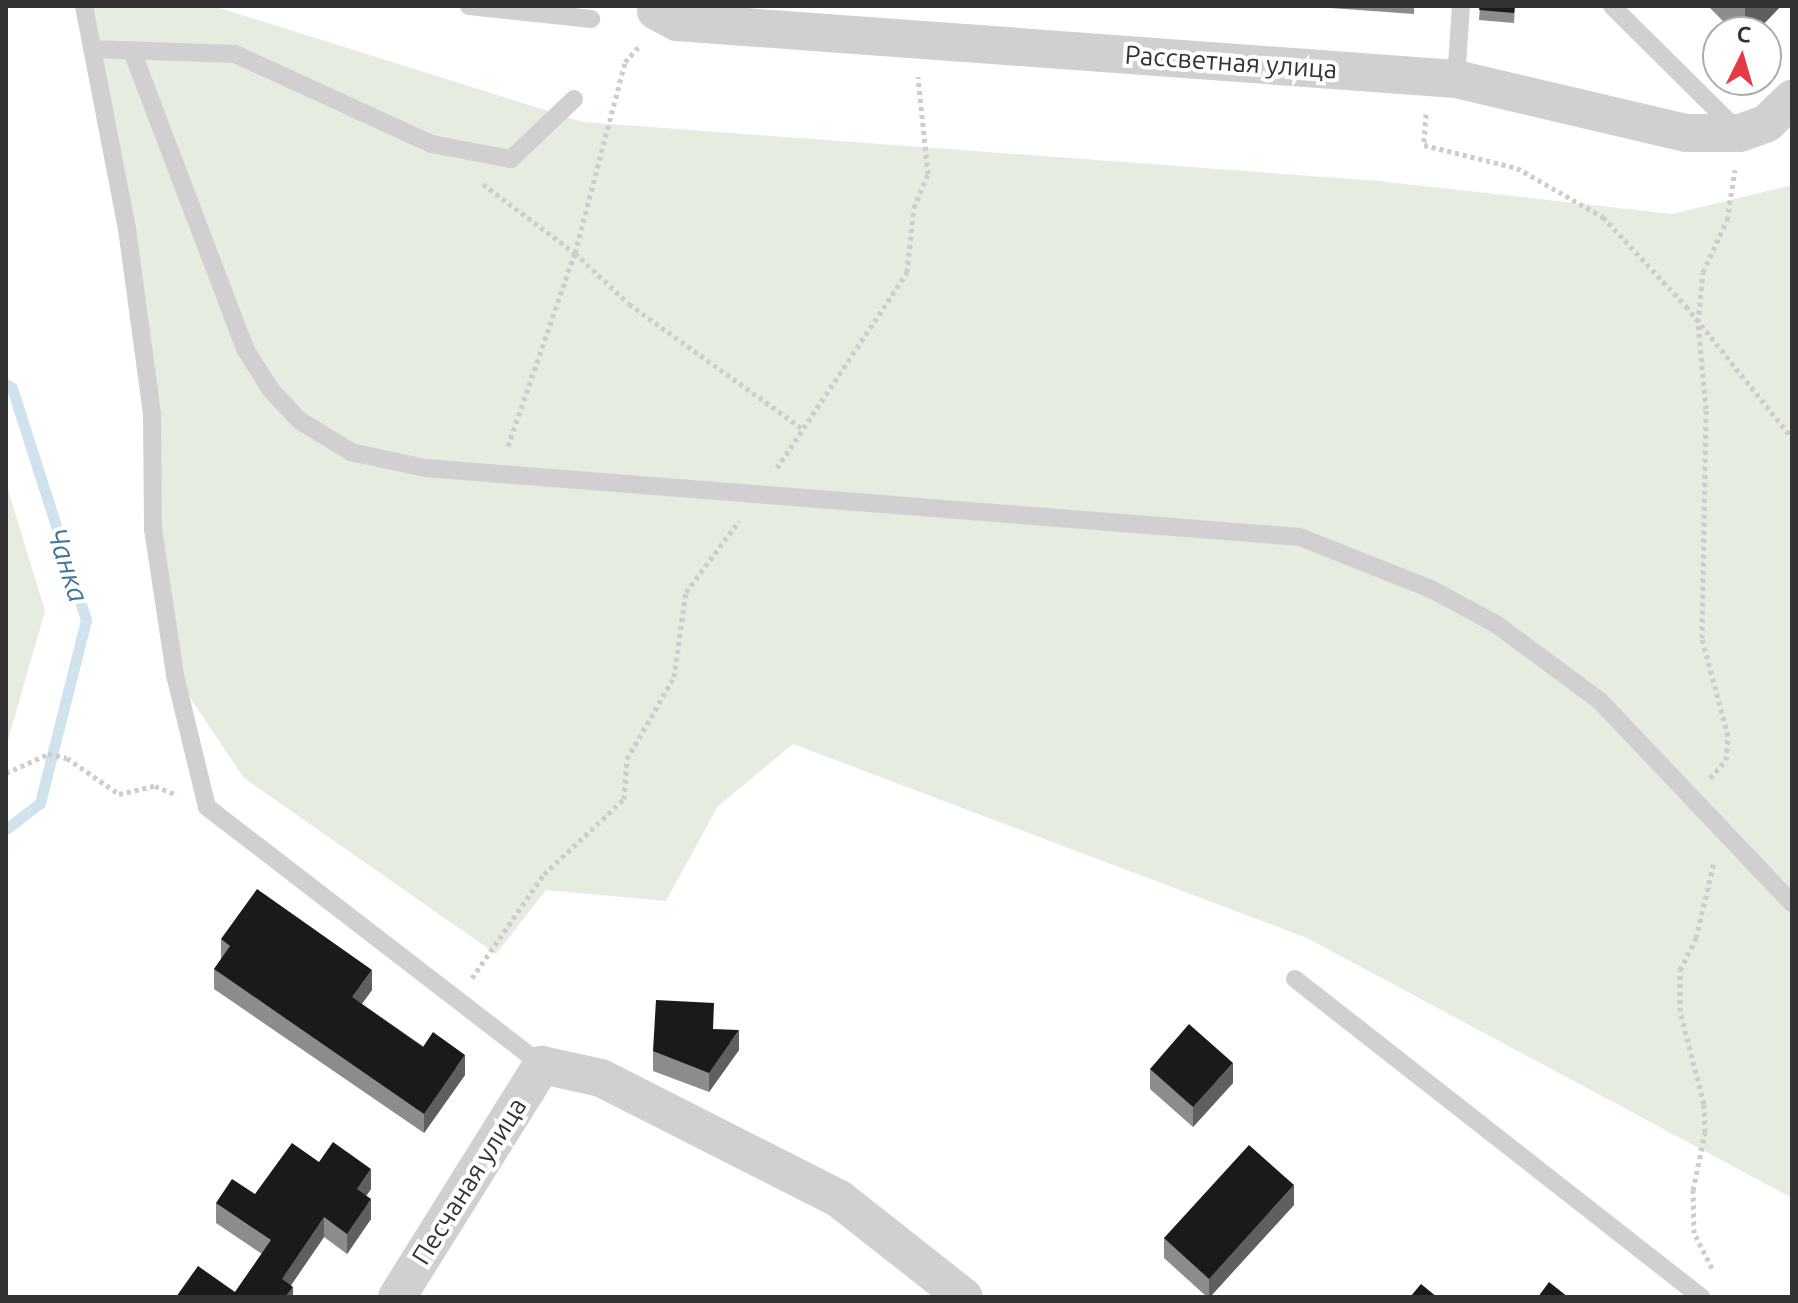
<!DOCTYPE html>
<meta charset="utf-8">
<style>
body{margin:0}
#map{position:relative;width:1798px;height:1303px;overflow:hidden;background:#fff;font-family:Ubuntu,sans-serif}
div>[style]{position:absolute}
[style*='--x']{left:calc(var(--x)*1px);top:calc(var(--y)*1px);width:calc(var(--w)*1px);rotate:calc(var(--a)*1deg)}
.green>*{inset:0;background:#e6ecdf}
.stream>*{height:11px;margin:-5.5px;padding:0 5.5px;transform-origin:5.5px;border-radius:5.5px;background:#cfe2ee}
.path>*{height:5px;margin-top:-2.5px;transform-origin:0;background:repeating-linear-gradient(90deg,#cdcdcd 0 4px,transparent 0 8px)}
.service>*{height:18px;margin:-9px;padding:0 9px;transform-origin:9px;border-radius:9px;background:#d0d0d0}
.minor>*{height:38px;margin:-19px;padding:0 19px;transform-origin:19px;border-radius:19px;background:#d0d0d0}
.wall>*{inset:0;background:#8c8c8c}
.shaded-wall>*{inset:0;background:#5f5f5f}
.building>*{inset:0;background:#1a1a1a}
span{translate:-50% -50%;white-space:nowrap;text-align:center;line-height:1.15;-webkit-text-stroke:8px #fff;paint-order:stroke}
.street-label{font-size:26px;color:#333}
.water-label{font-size:28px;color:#3f7597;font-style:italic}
.frame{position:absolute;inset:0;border:8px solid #333;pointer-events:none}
.north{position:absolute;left:1702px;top:16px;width:80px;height:80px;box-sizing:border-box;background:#fff;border:2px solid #adadad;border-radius:50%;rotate:5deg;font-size:22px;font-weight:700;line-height:32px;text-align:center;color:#333}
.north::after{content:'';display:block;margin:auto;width:28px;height:36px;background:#e63946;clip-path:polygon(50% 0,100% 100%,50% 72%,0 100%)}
</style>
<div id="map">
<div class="green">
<div style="clip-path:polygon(82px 6px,213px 6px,583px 122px,1379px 181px,1672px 214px,1792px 185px,1792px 1198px,1307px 938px,793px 744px,718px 806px,666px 901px,546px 890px,496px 954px,244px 778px,175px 675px,153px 529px,152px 413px)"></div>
<div style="clip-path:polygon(6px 483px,45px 611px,6px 747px)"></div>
</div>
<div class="stream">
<div style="--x:6;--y:384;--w:7;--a:34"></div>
<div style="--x:12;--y:388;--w:244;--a:72.3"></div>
<div style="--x:86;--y:620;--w:189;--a:104.1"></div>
<div style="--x:40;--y:803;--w:43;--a:142.6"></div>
</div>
<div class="path">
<div style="--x:1426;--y:114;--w:31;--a:94"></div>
<div style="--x:1424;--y:145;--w:96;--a:13.9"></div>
<div style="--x:1517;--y:168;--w:99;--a:29.7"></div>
<div style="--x:1603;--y:217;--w:122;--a:47"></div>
<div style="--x:1686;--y:306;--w:169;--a:51.2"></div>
<div style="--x:483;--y:184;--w:115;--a:36.9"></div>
<div style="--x:575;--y:253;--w:74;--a:43.4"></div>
<div style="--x:629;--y:304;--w:214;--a:35.7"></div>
<div style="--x:508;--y:446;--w:204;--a:-70.9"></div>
<div style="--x:575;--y:253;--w:197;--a:-75.3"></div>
<div style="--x:625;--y:62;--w:24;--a:-48"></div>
<div style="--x:777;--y:468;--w:235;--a:-56.4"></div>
<div style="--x:907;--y:272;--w:64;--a:-83.8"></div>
<div style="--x:914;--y:208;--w:37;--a:-68"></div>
<div style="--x:928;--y:174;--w:98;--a:-95.9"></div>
<div style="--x:6;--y:773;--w:46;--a:-24.3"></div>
<div style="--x:48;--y:754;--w:19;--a:12"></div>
<div style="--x:67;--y:758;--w:63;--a:34.7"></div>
<div style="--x:119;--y:794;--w:37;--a:-13"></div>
<div style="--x:155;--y:786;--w:24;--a:22"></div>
<div style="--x:1710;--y:778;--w:24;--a:-48"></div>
<div style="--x:1726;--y:760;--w:24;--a:-85"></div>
<div style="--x:1728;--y:736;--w:101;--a:-104.9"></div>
<div style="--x:1702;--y:638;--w:229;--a:-89"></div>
<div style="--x:1706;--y:409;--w:87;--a:-95.3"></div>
<div style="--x:1698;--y:322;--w:50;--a:-84.3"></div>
<div style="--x:1703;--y:272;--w:57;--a:-65.2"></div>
<div style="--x:1727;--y:220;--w:51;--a:-80.9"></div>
<div style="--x:472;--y:978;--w:126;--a:-55.3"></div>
<div style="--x:544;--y:874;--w:110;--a:-43.2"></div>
<div style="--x:624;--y:799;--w:40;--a:-85.7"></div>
<div style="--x:627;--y:759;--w:95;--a:-60.2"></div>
<div style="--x:674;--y:677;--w:86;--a:-82"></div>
<div style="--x:686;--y:592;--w:89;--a:-53.3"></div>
<div style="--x:1712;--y:1268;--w:39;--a:-117"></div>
<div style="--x:1694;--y:1233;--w:43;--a:-91.3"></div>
<div style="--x:1693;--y:1190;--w:59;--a:-78.3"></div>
<div style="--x:1705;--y:1132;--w:28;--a:-92"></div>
<div style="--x:1704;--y:1104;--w:96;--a:-104.5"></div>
<div style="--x:1680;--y:1011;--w:41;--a:-90"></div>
<div style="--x:1680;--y:970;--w:36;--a:-63"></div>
<div style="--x:1696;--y:938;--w:78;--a:-76.7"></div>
</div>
<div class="service">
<div style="--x:84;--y:6;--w:227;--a:79.1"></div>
<div style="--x:127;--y:229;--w:186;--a:82.3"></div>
<div style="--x:152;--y:413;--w:116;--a:89.5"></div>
<div style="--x:153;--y:529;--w:148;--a:81.4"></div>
<div style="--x:175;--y:675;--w:136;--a:76.4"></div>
<div style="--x:207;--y:807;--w:423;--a:37.6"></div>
<div style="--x:469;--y:6;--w:123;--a:6.1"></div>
<div style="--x:1612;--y:6;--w:177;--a:44.8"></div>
<div style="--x:92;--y:49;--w:143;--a:2"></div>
<div style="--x:235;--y:54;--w:217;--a:24.6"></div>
<div style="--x:432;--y:144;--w:80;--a:10.8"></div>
<div style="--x:511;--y:159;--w:87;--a:-43.6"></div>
<div style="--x:132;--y:51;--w:319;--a:69.2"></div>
<div style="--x:245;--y:349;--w:49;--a:57.6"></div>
<div style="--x:271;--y:390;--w:41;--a:47"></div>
<div style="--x:299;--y:420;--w:61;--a:31.6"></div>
<div style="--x:351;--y:452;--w:76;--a:12.2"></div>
<div style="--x:425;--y:468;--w:878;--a:4.51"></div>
<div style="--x:1300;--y:537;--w:141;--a:21.7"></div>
<div style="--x:1431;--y:589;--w:74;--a:28.3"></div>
<div style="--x:1496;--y:624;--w:129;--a:36.5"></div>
<div style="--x:1600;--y:701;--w:279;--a:46.5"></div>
<div style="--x:1456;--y:79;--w:73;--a:-86.1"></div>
<div style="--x:1295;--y:979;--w:516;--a:38.07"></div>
</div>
<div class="minor">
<div style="--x:656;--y:11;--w:24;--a:28"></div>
<div style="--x:677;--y:22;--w:781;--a:4.18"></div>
<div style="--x:1456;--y:79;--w:236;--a:13.2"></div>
<div style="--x:1686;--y:133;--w:54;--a:0"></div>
<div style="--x:1740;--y:133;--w:29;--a:-20"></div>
<div style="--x:1767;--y:123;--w:35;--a:-44"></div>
<div style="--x:397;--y:1297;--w:274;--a:-58"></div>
<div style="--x:542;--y:1065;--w:60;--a:12.4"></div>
<div style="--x:601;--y:1078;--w:266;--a:26.9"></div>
<div style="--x:838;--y:1198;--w:160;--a:38.2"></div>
</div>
<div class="wall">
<div style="clip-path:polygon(1303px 6px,1414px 6px,1414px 14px)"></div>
<div style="clip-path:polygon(1480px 6px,1515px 6px,1514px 23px,1479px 20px)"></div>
<div style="clip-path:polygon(1708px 6px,1781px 6px,1756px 32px,1734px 32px)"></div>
<div style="clip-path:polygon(221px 939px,372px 990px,362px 1004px,465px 1075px,424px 1133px,214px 989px,214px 969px,221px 959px)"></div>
<div style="clip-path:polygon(714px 1029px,739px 1050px,709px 1092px,653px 1071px,653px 1051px)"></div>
<div style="clip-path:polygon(1150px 1069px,1233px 1083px,1193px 1127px,1150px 1089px)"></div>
<div style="clip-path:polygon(319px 1162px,371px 1189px,366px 1196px,371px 1219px,347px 1254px,324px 1237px,291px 1285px,293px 1297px,235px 1292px,262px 1254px,216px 1223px,216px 1203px,255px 1194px)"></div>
<div style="clip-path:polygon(1294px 1205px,1210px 1297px,1207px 1297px,1164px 1258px,1164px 1238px)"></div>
</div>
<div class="shaded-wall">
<div style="clip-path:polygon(1745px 6px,1781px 6px,1756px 32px,1745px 32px)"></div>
<div style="clip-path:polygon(372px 970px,372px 990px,352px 1017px,352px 997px)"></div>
<div style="clip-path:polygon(739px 1030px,739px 1050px,709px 1092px,709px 1073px)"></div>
<div style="clip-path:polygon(465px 1055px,465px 1075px,424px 1133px,424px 1114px)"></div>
<div style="clip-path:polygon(1233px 1063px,1233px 1083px,1193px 1127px,1193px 1107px)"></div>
<div style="clip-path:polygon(371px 1169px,371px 1189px,357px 1209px,357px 1189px)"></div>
<div style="clip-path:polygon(1294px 1185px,1294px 1205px,1210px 1297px,1209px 1297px,1209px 1279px)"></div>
<div style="clip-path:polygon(371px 1199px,371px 1219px,347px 1254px,347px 1234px)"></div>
<div style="clip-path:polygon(324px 1217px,324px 1237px,283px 1297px,282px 1279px)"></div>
<div style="clip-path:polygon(293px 1287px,293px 1297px,285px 1297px)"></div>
</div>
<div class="building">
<div style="clip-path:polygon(1480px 6px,1515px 6px,1514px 13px,1479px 10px)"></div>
<div style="clip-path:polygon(257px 889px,372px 970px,352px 997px,423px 1047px,433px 1032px,465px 1055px,424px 1114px,214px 969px,230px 946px,221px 939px)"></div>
<div style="clip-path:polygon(656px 1000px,714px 1003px,713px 1029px,739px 1030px,709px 1073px,653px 1051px)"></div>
<div style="clip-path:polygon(1189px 1024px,1233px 1063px,1193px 1107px,1150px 1069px)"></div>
<div style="clip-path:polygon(333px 1142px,371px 1169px,357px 1189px,371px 1199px,347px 1234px,324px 1217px,282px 1279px,293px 1287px,285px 1297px,176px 1297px,198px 1266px,235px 1292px,271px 1240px,216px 1203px,232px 1179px,255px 1194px,292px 1143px,319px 1162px)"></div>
<div style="clip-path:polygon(1249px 1145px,1294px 1185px,1209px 1279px,1164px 1238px)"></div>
<div style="clip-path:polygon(1549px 1282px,1568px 1297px,1538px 1297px)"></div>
<div style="clip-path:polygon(1421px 1284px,1437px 1297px,1410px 1297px)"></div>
</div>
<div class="street-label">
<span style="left:1231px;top:62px;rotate:4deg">Рассветная улица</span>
<span style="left:469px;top:1181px;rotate:-58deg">Песчаная улица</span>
</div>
<div class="water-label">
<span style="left:68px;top:565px;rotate:72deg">Чанка</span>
</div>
<div class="frame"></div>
<div class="north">С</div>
</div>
